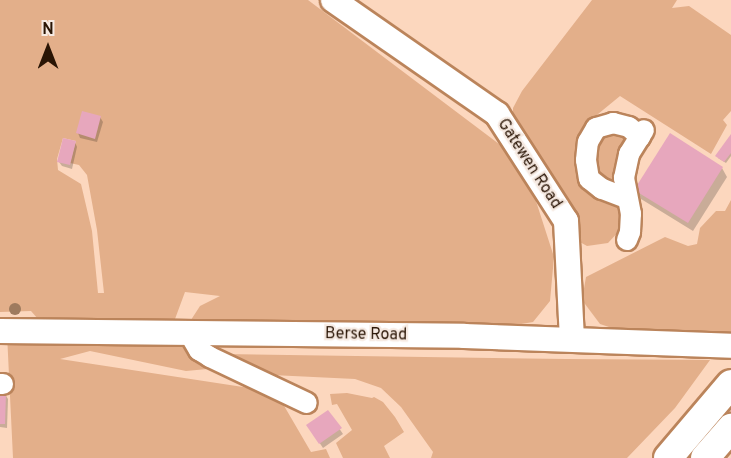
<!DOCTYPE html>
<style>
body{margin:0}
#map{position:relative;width:731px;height:458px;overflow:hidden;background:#fcd7be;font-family:Overpass,sans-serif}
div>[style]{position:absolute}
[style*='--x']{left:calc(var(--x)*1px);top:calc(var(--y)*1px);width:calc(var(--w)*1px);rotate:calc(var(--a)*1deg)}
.green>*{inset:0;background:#e3af8a}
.shadow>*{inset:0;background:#0003}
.building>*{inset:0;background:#e7a7bd}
.roads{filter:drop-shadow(2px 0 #bb845b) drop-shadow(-2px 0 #bb845b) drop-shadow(0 2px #bb845b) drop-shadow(0 -2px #bb845b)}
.minor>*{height:20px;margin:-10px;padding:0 10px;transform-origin:10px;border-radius:10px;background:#fff}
.major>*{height:24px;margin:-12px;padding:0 12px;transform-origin:12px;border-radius:12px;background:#fff}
.highway>*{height:28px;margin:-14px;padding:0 14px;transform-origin:14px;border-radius:14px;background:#fff}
.trees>*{width:12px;height:12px;margin:-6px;border-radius:50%;background:#9e7a5e}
span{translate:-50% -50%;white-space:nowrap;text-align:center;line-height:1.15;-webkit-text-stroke:4.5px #f6eae2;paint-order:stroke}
.street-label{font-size:16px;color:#2a1505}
.north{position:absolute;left:18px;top:18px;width:60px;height:60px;-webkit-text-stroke:4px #f6eae2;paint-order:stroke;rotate:0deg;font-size:16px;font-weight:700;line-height:24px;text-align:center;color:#2a1505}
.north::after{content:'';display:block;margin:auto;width:21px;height:27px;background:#2a1505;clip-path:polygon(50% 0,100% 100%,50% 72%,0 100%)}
</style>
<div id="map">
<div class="green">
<div style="clip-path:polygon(evenodd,0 0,308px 0,503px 147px,535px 198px,554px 257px,550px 301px,533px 322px,498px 328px,189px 323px,200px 306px,220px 296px,185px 292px,175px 319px,153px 325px,61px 326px,38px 319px,31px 311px,0 312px,0 0,63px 138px,76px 141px,70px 163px,79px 165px,87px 175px,97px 230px,104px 293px,98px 293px,92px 231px,81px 184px,58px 170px,57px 159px,63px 138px)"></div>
<div style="clip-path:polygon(592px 0,677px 0,672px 8px,689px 6px,731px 35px,731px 111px,723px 120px,727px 125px,711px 154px,620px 96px,592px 119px,579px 145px,582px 173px,618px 203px,621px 229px,608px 243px,587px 246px,571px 237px,513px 118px,513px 108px,522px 91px)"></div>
<div style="clip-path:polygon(611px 129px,623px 135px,626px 144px,615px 188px,594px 175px,598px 135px)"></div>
<div style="clip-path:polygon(731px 200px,731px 335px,621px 331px,600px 324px,582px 300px,586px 277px,665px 237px,688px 246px,697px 244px,700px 228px,716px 211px,725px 211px)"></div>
<div style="clip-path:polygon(7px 334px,186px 337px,218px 368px,186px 371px,90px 351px,60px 359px,276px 392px,311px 452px,326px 449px,330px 458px,13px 458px)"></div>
<div style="clip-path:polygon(222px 354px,566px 359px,710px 360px,675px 408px,627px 458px,431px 458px,433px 452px,401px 407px,381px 388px,355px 379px,272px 375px)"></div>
<div style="clip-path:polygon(347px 393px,372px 398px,374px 397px,383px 402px,395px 417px,404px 432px,384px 446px,390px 458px,343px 458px,336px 443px,352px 430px,337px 404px,332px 405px,330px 394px)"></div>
</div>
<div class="shadow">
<div style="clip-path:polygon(100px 117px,103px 122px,97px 142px,80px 138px,78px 133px)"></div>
<div style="clip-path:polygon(731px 137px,731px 156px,726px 163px,718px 158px)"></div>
<div style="clip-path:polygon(75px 142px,77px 147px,72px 169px,62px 166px,59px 162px)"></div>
<div style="clip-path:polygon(722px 168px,727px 177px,693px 231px,641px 199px,636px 190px)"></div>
<div style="clip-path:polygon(0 394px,5px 394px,8px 399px,7px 428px,0 427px)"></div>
<div style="clip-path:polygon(328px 412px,343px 434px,323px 448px,311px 430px)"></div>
</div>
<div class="building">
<div style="clip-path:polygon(82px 111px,101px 116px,95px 139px,76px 133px)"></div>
<div style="clip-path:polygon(670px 133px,723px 167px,688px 223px,634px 190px)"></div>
<div style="clip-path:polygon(731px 134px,731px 153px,724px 162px,715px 156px)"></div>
<div style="clip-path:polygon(63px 138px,76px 141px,70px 165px,57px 162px)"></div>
<div style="clip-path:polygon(0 392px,6px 393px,5px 424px,0 424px)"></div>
<div style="clip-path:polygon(328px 410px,342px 428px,319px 444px,306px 425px)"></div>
</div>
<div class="roads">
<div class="minor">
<div style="--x:626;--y:198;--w:26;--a:-159"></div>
<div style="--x:602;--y:189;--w:16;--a:-142"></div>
<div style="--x:589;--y:179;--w:19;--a:-99"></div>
<div style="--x:586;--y:160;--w:18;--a:-84"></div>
<div style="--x:588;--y:142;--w:16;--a:-60"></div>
<div style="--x:596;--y:128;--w:18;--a:-16"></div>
<div style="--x:613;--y:123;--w:16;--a:14"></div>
<div style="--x:629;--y:127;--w:15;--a:42"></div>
<div style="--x:627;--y:240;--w:9;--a:-69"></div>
<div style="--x:630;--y:232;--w:18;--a:-87"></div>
<div style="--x:631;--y:214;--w:37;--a:-101"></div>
<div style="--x:624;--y:178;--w:25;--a:-78"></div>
<div style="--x:629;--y:154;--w:28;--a:-58"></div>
<div style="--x:189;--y:333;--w:20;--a:60"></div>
<div style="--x:199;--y:350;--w:13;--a:32"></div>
<div style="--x:210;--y:357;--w:107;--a:25.4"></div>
<div style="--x:0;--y:384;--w:3;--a:0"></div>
</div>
<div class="major">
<div style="--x:333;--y:0;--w:200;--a:34.8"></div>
<div style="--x:497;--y:114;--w:127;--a:57.2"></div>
<div style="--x:566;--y:221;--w:118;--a:87.1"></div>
<div style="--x:0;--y:331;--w:464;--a:0.6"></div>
<div style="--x:464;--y:336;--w:267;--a:2.1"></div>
</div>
<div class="highway">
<div style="--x:668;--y:458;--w:97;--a:-49.6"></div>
<div style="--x:705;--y:458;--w:40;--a:-49"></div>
</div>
</div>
<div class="trees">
<div style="left:15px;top:309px"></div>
</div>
<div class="street-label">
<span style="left:529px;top:164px;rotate:57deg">Gatewen Road</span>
<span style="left:366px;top:335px;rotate:1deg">Berse Road</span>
</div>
<div class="north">N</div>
</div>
